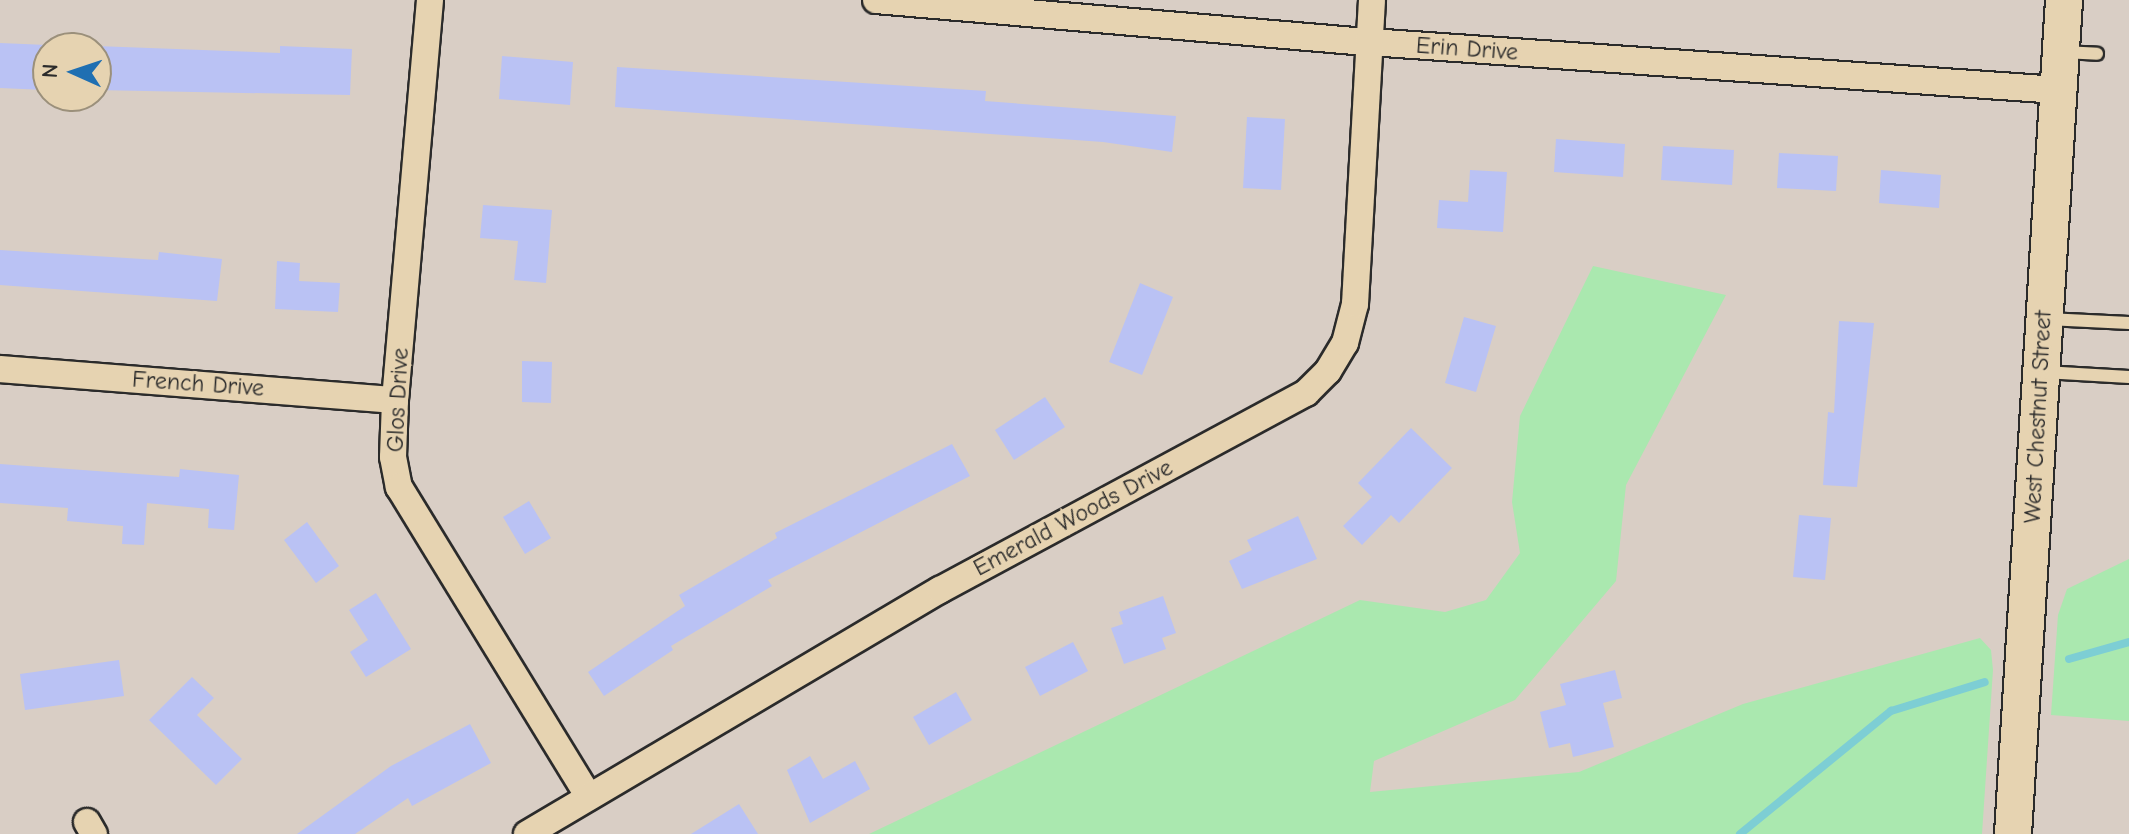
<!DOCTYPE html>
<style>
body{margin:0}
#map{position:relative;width:2129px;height:834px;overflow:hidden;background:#d9cec5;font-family:"Comic Neue",sans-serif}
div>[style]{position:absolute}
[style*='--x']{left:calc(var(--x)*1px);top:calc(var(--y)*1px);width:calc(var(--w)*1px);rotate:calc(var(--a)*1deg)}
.green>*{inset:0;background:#aae8af}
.stream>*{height:8px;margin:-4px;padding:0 4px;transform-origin:4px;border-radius:4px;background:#7dced4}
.building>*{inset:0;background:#bac2f4}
.roads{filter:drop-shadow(2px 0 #2b2b2b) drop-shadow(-2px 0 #2b2b2b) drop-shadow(0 2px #2b2b2b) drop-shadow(0 -2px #2b2b2b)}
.lane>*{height:12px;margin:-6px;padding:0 6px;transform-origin:6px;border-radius:6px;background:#e6d3b1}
.street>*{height:26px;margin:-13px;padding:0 13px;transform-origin:13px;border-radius:13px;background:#e6d3b1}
.secondary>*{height:36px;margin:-18px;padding:0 18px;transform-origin:18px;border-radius:18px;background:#e6d3b1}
span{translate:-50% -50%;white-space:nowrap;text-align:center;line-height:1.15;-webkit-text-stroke:6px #e6d3b1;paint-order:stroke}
.street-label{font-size:24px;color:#2b2b2b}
.north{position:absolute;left:32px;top:32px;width:80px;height:80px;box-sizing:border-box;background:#e6d3b1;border:2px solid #9b907b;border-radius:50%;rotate:273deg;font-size:22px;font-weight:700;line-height:32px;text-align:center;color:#2b2b2b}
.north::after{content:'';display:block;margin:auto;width:28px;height:36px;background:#1f6fb2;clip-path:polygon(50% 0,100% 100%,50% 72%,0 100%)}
</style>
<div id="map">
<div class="green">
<div style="clip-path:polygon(1593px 266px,1726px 295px,1626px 485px,1616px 581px,1515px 700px,1374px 761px,1370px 792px,1579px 772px,1743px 704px,1980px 638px,1991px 650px,1993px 670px,1982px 834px,869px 834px,1360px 600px,1445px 612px,1486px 600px,1520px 553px,1512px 502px,1520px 416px)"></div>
<div style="clip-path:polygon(2129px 559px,2129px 721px,2051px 715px,2058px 615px,2067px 589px)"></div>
</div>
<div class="stream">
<div style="--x:2069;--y:659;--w:62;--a:-15.8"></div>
<div style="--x:1740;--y:834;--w:195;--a:-39.2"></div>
<div style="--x:1891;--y:711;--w:98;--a:-17.1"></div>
</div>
<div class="building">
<div style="clip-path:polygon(0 43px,47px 45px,45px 90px,0 88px)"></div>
<div style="clip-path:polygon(96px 46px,280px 53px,280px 46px,352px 49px,350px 95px,96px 90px)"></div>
<div style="clip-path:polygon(502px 56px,573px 62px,570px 105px,499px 99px)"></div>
<div style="clip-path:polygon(617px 67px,986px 91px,985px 101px,1176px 116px,1172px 152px,1103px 142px,615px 107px)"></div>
<div style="clip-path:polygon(1247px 117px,1285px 119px,1281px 190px,1243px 188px)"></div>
<div style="clip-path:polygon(1556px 139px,1625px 144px,1623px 177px,1554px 172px)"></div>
<div style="clip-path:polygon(1663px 146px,1734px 150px,1732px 185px,1661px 180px)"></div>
<div style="clip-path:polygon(1779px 153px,1838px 156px,1836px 191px,1777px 188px)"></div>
<div style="clip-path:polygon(1470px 170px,1507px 172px,1503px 232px,1437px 228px,1439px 200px,1468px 202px)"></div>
<div style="clip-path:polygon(1881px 170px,1941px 175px,1939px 208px,1879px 203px)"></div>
<div style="clip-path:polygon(483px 205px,552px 210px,546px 283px,514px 280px,518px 241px,480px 238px)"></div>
<div style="clip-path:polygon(0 250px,158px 260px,159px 252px,222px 259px,217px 301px,0 285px)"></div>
<div style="clip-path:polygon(277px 261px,300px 263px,299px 281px,340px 283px,338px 312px,275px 309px)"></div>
<div style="clip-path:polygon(1140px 283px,1173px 297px,1142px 375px,1109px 362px)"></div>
<div style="clip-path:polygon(1464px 317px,1496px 326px,1476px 392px,1445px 383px)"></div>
<div style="clip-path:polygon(1839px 321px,1874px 323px,1857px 487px,1823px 485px,1828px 412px,1834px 413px)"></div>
<div style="clip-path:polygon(522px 361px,552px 362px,551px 403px,522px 402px)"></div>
<div style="clip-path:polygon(1045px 397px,1065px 427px,1014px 460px,995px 430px)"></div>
<div style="clip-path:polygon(1411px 428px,1452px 468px,1399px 523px,1391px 515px,1362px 545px,1343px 526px,1372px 497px,1358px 483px)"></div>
<div style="clip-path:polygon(952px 444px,970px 476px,768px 580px,772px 586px,671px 646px,673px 650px,604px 696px,588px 672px,685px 606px,679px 595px,777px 538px,775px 533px)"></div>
<div style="clip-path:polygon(0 464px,179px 477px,180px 469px,239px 475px,234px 530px,208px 528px,209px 509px,147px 503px,144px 545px,122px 544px,123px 526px,67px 521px,68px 508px,0 503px)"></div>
<div style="clip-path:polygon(529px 501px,551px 538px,525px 554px,503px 517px)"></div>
<div style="clip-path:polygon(1799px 515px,1831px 518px,1825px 580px,1793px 577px)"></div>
<div style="clip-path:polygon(1298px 516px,1317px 559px,1242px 589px,1229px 561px,1252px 550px,1247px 540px)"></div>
<div style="clip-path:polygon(307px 522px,339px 566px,316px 583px,284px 540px)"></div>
<div style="clip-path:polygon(376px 593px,411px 649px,366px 677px,350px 652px,368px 640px,349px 610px)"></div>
<div style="clip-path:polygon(1163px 596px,1176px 633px,1162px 638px,1166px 649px,1124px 664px,1111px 628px,1123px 624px,1119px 612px)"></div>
<div style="clip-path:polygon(1073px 642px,1088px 671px,1040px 696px,1025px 667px)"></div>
<div style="clip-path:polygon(119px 660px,124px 696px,25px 710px,20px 674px)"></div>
<div style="clip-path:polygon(1615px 670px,1622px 698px,1603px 703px,1614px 747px,1573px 757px,1570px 743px,1549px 748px,1540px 712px,1566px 705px,1560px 684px)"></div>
<div style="clip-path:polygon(192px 677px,214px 698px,197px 715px,242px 759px,216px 785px,149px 720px)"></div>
<div style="clip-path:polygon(956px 692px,972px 720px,929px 745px,913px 717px)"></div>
<div style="clip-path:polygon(470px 724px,491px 763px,412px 806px,408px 798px,355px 834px,297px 834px,391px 766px)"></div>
<div style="clip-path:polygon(810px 756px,823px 779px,855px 761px,870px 789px,810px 823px,787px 770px)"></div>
<div style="clip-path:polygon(739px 804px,758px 834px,691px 834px)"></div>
</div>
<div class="roads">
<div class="lane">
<div style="--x:2064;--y:52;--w:33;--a:3"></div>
<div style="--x:2047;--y:319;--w:82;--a:2.8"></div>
<div style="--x:2044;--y:372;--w:85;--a:3.4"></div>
</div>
<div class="street">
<div style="--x:430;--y:0;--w:402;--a:95"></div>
<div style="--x:395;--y:400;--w:57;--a:92"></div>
<div style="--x:393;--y:457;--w:31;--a:79"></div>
<div style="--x:399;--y:487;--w:362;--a:58.5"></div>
<div style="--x:876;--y:0;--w:496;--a:4.9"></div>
<div style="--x:1370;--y:42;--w:690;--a:3.99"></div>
<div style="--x:0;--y:369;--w:396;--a:4.5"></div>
<div style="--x:87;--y:822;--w:14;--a:60"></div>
<div style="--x:527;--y:834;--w:480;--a:-30.6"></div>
<div style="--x:940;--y:590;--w:416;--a:-28.3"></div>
<div style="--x:1306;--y:393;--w:31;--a:-45"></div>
<div style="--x:1328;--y:371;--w:33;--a:-59"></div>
<div style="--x:1345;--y:343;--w:40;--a:-75.6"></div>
<div style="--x:1355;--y:304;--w:304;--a:-86.8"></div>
</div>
<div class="secondary">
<div style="--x:2013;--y:834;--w:836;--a:-86.5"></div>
</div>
</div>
<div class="street-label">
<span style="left:1467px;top:49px;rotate:4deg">Erin Drive</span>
<span style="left:198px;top:384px;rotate:4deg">French Drive</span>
<span style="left:398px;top:400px;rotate:-87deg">Glos Drive</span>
<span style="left:2038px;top:417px;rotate:-87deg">West Chestnut Street</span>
<span style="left:1073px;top:518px;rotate:-28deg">Emerald Woods Drive</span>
</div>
<div class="north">N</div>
</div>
